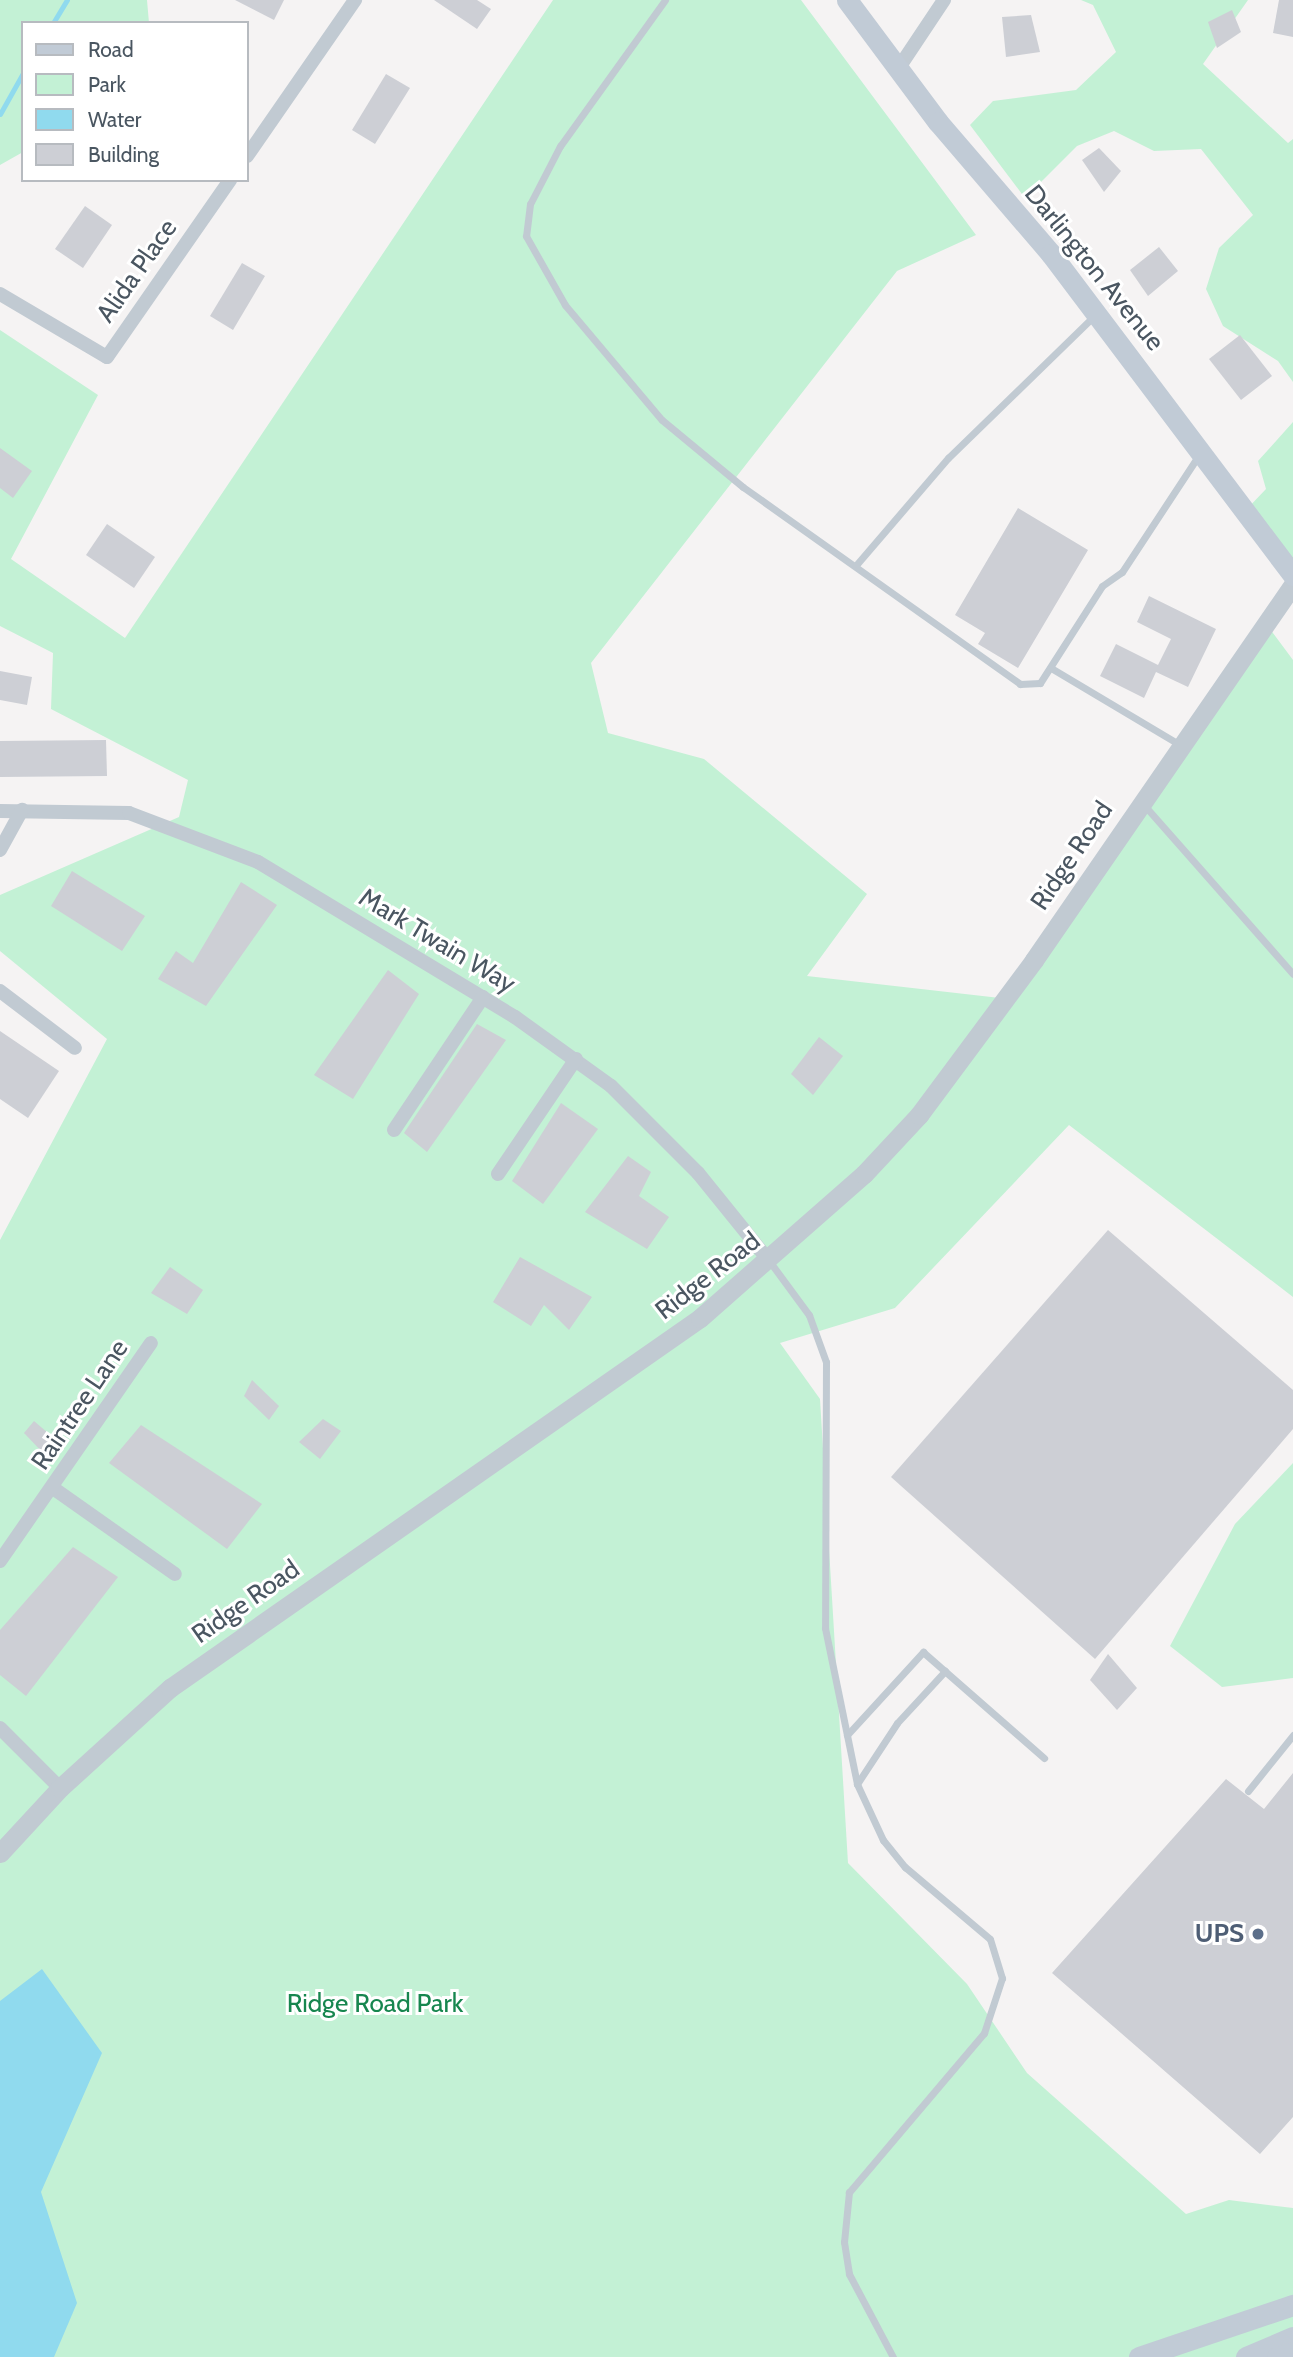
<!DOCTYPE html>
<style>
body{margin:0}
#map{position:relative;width:1293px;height:2357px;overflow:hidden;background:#f5f3f3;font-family:Cabin,sans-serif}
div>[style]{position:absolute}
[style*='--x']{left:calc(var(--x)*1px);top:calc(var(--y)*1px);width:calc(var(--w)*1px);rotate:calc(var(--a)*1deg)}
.green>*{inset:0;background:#c3f1d5}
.water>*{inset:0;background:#90daee}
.stream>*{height:5px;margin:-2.5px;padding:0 2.5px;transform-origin:2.5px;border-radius:2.5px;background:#90daee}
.building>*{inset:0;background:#cdcfd5}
.service>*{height:7px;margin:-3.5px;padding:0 3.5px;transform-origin:3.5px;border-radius:3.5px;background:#c1cad2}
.minor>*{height:14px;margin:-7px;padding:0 7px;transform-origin:7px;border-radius:7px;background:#c1cad2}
.tertiary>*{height:19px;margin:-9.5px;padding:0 9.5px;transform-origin:9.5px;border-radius:9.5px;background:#c1cad2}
.secondary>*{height:21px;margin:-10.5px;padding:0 10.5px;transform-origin:10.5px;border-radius:10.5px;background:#c1cbd6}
.dots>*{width:19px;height:19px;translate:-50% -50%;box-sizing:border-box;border:4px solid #fff;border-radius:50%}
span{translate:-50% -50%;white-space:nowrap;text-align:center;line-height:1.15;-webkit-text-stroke:6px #fff;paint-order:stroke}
.street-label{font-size:26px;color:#4a5661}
.service-label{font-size:26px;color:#4e5e75;font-weight:700}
.right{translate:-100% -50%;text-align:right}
.park-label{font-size:26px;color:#17864f}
.legend{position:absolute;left:21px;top:21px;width:228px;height:161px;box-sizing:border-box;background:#fff;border:2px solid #b7bbc0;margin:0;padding:9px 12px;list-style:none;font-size:21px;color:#4a5661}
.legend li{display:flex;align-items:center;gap:14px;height:35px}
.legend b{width:35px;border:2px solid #b7bbc0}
</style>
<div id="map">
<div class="green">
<div style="clip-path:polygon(0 0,147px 0,149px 23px,23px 23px,23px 152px,0 165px)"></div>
<div style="clip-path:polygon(553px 0,801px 0,976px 235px,897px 271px,591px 663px,608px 733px,704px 759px,867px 894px,807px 976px,1000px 998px,1270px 629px,1293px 660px,1293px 1297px,1069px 1125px,895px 1308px,780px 1343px,820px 1399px,848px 1863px,967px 1984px,1027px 2073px,1186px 2214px,1229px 2200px,1293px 2208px,1293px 2357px,0 2357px,0 1240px,107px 1039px,0 951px,0 895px,179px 817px,188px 780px,51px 709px,53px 653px,0 626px,0 330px,98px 395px,11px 559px,125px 638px)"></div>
<div style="clip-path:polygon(1081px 0,1248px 0,1203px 64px,1288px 143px,1293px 139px,1293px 382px,1278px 361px,1223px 326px,1206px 289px,1219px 248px,1253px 215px,1201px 149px,1154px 151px,1114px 131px,1077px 146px,1025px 198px,970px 125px,993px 101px,1076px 90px,1116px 52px,1093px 5px)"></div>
<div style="clip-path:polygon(1293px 422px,1293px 575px,1245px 511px,1266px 489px,1258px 461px)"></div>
<div style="clip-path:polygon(1293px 1463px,1293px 1678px,1222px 1687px,1170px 1646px,1235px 1524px)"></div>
</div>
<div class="water">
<div style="clip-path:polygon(42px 1969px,102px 2053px,41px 2192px,77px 2303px,54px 2357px,0 2357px,0 2001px)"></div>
</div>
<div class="stream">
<div style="--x:53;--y:23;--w:27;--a:-59"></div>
<div style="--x:0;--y:114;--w:47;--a:-60.7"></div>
</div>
<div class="building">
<div style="clip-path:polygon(235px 0,284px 0,274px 20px)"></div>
<div style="clip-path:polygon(434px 0,477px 0,491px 9px,477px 29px)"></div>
<div style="clip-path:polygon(1279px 0,1293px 0,1293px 37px,1273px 33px)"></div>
<div style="clip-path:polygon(1232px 10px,1241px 32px,1217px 48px,1208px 22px)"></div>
<div style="clip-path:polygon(1031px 15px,1040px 52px,1006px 57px,1002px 17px)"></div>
<div style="clip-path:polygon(386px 74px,410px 88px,375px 144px,352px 130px)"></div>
<div style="clip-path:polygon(1099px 148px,1121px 171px,1104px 192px,1082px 160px)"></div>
<div style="clip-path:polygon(85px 206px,112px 225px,83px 268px,55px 249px)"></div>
<div style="clip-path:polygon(1159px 247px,1178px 271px,1148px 296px,1130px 270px)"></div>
<div style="clip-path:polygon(242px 263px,265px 276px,233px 330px,210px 316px)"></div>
<div style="clip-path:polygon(1240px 335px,1272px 376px,1241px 400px,1209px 359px)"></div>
<div style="clip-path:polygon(0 448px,32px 471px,13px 498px,0 488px)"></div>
<div style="clip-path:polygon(1018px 508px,1088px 550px,1018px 668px,978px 644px,985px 633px,955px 615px)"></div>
<div style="clip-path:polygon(107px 524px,155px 557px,134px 588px,86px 555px)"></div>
<div style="clip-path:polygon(1149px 596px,1216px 629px,1188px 687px,1156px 672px,1144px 698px,1100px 676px,1116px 644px,1158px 665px,1171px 639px,1137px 622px)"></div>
<div style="clip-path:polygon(0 671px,32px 677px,27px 705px,0 700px)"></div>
<div style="clip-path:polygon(106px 740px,107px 776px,0 777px,0 741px)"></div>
<div style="clip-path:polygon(72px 871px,145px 916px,122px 951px,51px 906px)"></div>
<div style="clip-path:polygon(241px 882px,277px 905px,206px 1006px,158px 979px,176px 951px,193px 963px)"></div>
<div style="clip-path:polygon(388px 970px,419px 994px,353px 1099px,314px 1075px)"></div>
<div style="clip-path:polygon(477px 1024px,506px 1040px,427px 1152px,404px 1133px)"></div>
<div style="clip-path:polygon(0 1031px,59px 1071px,28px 1118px,0 1099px)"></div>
<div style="clip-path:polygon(819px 1037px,843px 1056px,813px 1095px,791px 1074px)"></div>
<div style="clip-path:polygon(561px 1103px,598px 1129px,543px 1204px,512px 1181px)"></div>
<div style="clip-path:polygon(628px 1156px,651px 1172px,639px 1196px,669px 1217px,647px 1249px,585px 1212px)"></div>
<div style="clip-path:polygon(1108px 1230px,1293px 1390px,1293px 1429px,1095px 1659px,891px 1477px)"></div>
<div style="clip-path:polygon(520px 1257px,592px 1297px,569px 1330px,544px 1305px,531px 1326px,493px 1302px)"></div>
<div style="clip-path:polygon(170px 1267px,203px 1290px,187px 1314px,151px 1293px)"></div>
<div style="clip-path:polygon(252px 1380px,279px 1406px,269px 1420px,244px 1396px)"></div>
<div style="clip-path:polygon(323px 1419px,341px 1431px,320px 1459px,299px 1442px)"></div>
<div style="clip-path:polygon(34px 1421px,55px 1439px,46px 1456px,24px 1433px)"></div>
<div style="clip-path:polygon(141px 1425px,262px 1504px,227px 1549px,109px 1463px)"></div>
<div style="clip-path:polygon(73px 1547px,118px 1577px,26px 1696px,0 1675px,0 1630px)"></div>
<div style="clip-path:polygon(1108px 1654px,1137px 1688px,1117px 1710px,1090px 1680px)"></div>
<div style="clip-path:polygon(1293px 1773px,1293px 2117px,1260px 2154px,1052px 1973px,1226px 1779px,1264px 1809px)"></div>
</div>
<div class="service">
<div style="--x:665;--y:0;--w:180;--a:125.7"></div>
<div style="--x:560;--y:146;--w:65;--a:117.3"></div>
<div style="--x:530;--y:204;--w:32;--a:97"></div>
<div style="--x:526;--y:236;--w:79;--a:60.5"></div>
<div style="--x:565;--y:305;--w:150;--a:49.9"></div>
<div style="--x:662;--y:420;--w:105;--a:39.6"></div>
<div style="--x:743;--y:487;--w:340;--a:35.4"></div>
<div style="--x:1020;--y:684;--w:20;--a:-3"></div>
<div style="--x:1040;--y:683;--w:115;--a:-57.4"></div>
<div style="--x:1102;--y:586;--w:24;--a:-35"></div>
<div style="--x:1122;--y:572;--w:140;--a:-56.7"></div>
<div style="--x:857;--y:564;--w:140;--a:-49.4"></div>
<div style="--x:948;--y:458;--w:205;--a:-44.2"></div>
<div style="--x:1051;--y:668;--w:150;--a:30.8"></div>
<div style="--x:1144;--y:805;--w:225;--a:48.6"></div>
<div style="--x:770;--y:1262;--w:66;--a:53.7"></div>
<div style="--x:809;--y:1315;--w:50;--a:70.1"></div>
<div style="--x:826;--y:1362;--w:266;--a:90.2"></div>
<div style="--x:825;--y:1628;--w:159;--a:78.4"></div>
<div style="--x:857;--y:1784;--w:62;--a:65.1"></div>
<div style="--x:883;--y:1840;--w:35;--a:51"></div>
<div style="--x:905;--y:1867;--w:111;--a:40.3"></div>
<div style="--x:990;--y:1939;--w:41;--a:72.9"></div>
<div style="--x:1002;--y:1978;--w:58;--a:108.1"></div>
<div style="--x:984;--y:2033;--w:209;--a:130.3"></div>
<div style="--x:849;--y:2192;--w:50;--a:95.7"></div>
<div style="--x:844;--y:2242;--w:32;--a:81"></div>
<div style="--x:849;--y:2274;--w:94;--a:62.1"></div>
<div style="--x:847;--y:1735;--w:113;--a:-47.5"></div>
<div style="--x:923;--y:1652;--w:161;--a:41.2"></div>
<div style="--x:857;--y:1784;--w:73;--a:-56.7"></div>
<div style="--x:897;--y:1723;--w:71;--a:-47.3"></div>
<div style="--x:1248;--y:1791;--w:72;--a:-51.2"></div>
</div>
<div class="minor">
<div style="--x:898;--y:69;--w:83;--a:-56.3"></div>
<div style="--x:247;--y:156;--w:190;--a:-55.3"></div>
<div style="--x:0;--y:294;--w:124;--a:30.5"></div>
<div style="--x:107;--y:357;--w:216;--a:-55.2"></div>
<div style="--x:0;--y:811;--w:129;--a:0.9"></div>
<div style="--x:129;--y:813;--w:138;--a:20.8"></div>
<div style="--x:258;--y:862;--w:300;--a:31.1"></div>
<div style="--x:515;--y:1017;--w:118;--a:35.7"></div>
<div style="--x:611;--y:1086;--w:123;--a:45"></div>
<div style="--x:698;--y:1173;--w:114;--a:51"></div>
<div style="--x:0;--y:850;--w:46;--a:-61.2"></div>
<div style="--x:0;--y:991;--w:94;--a:37.2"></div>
<div style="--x:394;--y:1130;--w:160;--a:-56.2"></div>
<div style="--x:498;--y:1174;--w:139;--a:-55.9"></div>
<div style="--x:53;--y:1488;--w:149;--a:35.2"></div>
<div style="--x:0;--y:1561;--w:265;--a:-55.3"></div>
<div style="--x:0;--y:1728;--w:85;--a:45"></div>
</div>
<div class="tertiary">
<div style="--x:0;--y:1853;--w:88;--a:-47.3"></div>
<div style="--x:60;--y:1788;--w:149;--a:-42.3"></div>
<div style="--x:170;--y:1688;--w:646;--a:-34.92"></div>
<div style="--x:700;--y:1318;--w:218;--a:-41.3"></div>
<div style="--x:864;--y:1174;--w:81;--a:-47"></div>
<div style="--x:919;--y:1115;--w:193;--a:-53.4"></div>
<div style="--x:1034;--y:960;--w:456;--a:-55.4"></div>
</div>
<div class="secondary">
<div style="--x:847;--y:0;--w:152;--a:53.3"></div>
<div style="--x:938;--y:122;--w:174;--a:49.4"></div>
<div style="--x:1051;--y:254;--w:402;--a:53"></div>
<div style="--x:1139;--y:2357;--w:163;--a:-18.7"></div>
<div style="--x:1246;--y:2357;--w:51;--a:-23.1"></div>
<div style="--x:1277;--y:2357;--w:17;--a:-17"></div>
</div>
<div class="dots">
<div style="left:1258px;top:1934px;background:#5c6f8a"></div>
</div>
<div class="street-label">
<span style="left:1094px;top:268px;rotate:51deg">Darlington Avenue</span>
<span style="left:137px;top:271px;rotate:-55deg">Alida Place</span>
<span style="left:1072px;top:856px;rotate:-56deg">Ridge Road</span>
<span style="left:437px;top:941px;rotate:31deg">Mark Twain Way</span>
<span style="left:708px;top:1276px;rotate:-38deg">Ridge Road</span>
<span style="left:80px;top:1405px;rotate:-56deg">Raintree Lane</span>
<span style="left:246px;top:1602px;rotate:-35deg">Ridge Road</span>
</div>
<div class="service-label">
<span class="right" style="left:1244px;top:1934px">UPS</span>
</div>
<div class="park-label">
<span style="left:375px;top:2004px">Ridge Road Park</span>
</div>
<ul class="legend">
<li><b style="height:9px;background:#c1cbd6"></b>Road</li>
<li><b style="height:19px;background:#c3f1d5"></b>Park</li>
<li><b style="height:19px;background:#90daee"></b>Water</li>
<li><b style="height:19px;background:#cdcfd5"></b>Building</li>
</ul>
</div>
